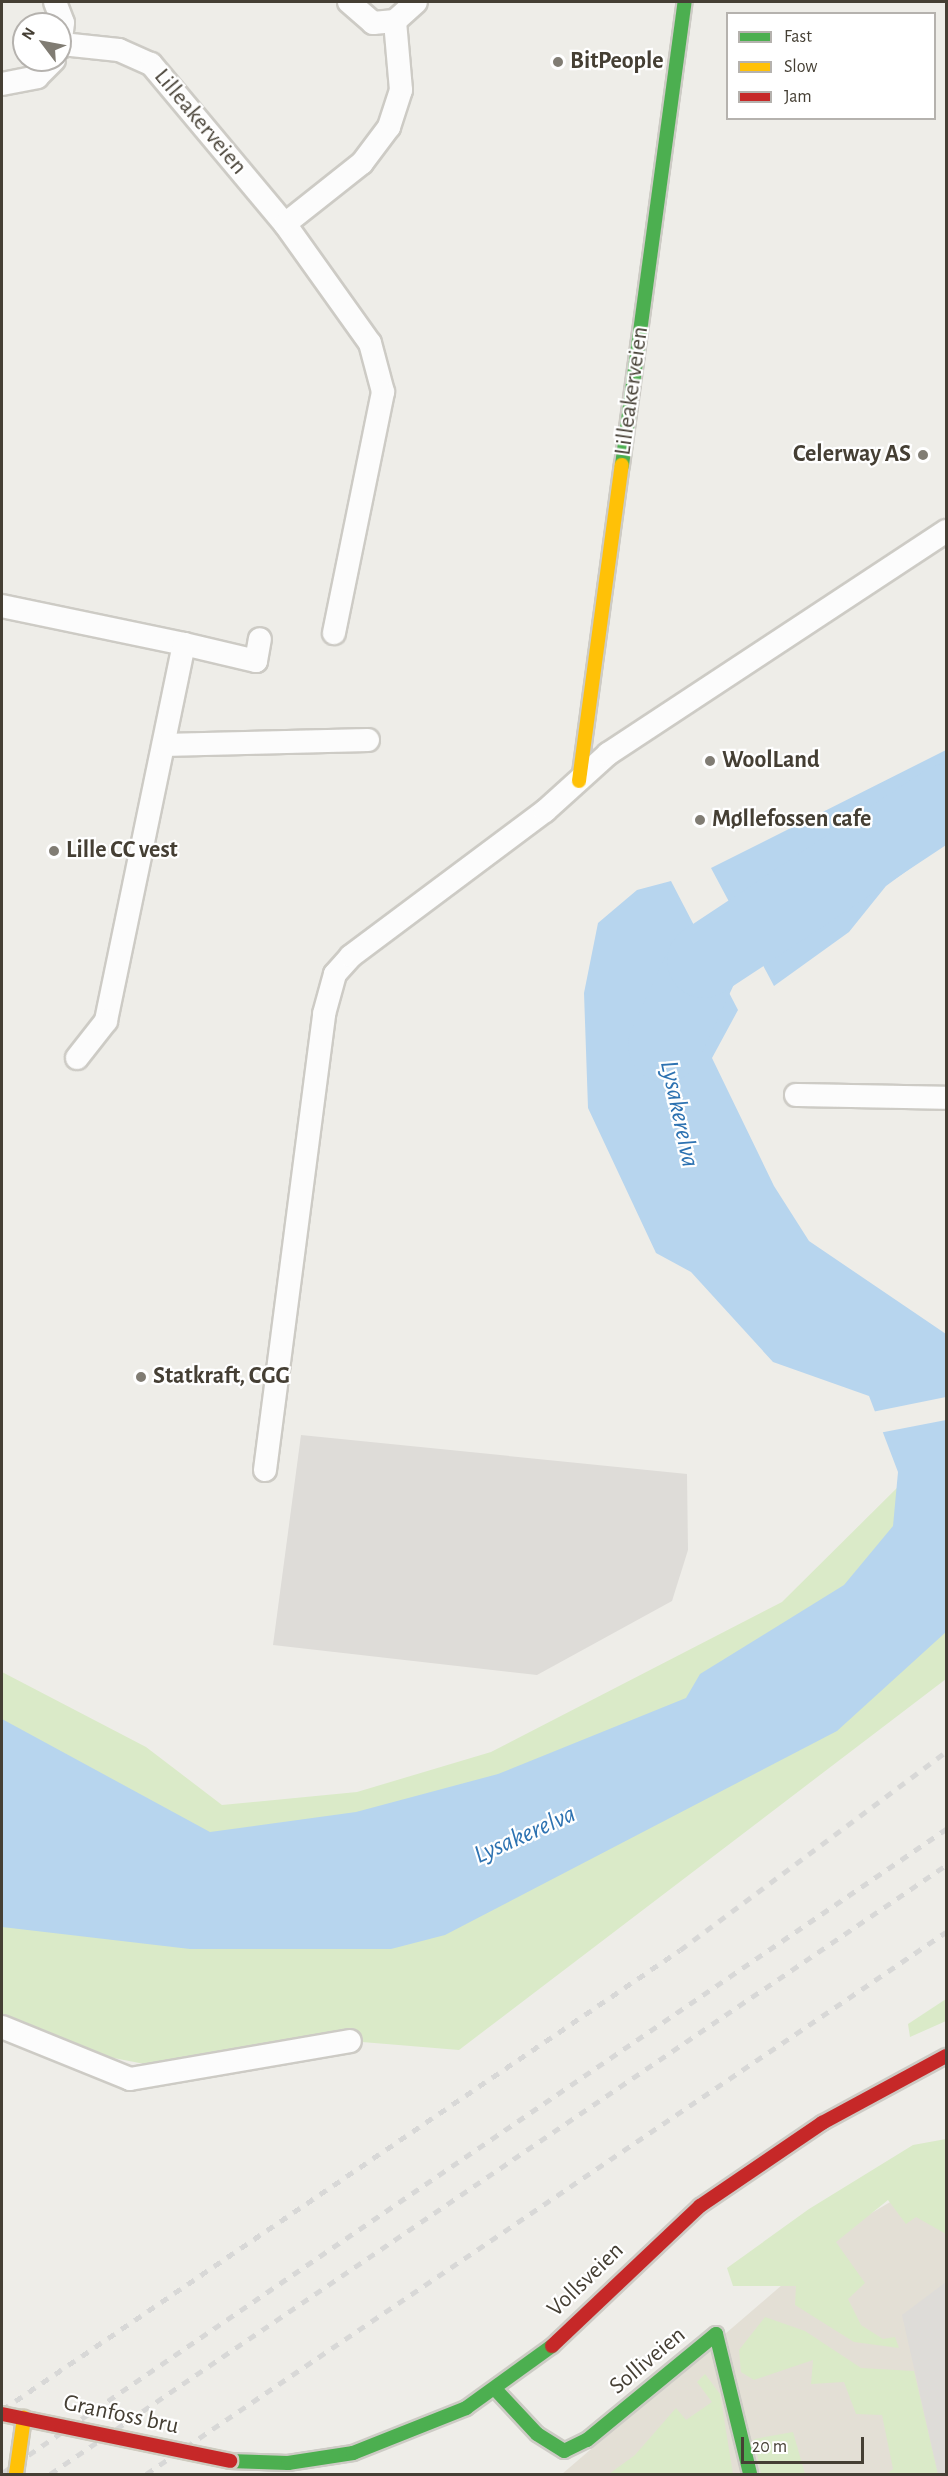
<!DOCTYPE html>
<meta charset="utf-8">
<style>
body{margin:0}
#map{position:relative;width:948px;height:2476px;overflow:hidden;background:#eeede8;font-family:"Alegreya Sans",sans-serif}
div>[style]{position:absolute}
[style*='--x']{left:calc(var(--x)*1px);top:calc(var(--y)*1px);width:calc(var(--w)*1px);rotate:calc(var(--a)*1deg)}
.residential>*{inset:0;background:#e3dfd5}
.green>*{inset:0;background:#daeac8}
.parking>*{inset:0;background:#dedcd8}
.water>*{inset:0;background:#b7d5ee}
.pier>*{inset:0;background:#eeede8}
.river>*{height:74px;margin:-37px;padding:0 37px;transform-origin:37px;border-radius:37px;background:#b7d5ee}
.roads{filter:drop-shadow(2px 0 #cdcbc5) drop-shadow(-2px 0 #cdcbc5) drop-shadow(0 2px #cdcbc5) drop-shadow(0 -2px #cdcbc5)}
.lane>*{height:22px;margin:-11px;padding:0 11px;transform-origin:11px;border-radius:11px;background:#fcfcfc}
.fast>*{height:14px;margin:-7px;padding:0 7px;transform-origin:7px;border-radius:7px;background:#4caf50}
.slow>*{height:14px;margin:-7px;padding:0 7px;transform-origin:7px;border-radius:7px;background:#ffc107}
.jam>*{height:14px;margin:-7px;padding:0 7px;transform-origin:7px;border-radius:7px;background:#c62828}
.rail>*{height:4.5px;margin-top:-2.25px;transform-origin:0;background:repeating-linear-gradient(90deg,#d8d8d7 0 8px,transparent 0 16px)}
.bridges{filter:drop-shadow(2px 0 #cecbbf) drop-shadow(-2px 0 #cecbbf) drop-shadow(0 2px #cecbbf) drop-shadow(0 -2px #cecbbf)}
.slow-bridge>*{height:14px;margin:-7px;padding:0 7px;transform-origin:7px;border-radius:7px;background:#ffc107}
.jam-bridge>*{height:14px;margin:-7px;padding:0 7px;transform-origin:7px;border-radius:7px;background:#c62828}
.dots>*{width:16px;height:16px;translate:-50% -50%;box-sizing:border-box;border:3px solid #fff;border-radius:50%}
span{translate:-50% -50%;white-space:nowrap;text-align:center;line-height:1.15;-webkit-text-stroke:4.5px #fff;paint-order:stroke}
.poi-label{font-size:24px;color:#453f34;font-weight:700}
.left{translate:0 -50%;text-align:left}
.right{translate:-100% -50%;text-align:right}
.street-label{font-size:24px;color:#453f34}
.water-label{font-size:26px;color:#2d72b1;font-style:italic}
.frame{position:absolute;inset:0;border:3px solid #453f34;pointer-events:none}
.legend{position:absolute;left:726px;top:12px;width:210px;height:108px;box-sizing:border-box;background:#fff;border:2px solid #b5b2ae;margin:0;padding:8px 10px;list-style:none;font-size:18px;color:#453f34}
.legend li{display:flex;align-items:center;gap:12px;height:30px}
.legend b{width:30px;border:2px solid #b5b2ae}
.north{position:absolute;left:12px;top:12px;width:60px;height:60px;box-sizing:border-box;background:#fff;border:2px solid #b5b2ae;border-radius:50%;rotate:302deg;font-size:16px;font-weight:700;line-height:24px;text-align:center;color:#453f34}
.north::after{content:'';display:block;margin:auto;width:21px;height:27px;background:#807c73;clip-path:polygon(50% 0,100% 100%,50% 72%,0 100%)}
.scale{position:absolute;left:741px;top:2437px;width:123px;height:27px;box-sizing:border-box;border:3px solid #453f34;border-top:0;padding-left:8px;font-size:18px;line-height:21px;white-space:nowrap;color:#453f34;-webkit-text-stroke:4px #fff;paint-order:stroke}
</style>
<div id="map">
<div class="residential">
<div style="clip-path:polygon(946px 2169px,946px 2474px,562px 2474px,853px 2224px)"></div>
</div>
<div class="green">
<div style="clip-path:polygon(946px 1458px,946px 1679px,459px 2050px,350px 2041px,186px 2072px,36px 2043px,2px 2028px,2px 1672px,146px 1747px,222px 1805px,357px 1792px,491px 1752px,782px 1602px,905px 1480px)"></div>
<div style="clip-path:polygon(946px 1999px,946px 2021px,910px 2037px,908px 2024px)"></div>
<div style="clip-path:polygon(946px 2139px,946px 2234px,916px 2217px,906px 2224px,888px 2200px,836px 2242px,865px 2283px,848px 2299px,861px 2325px,883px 2339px,895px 2337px,899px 2348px,854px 2342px,795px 2305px,796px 2286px,733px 2286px,727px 2268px,809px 2209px,913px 2145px)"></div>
<div style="clip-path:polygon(765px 2317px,805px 2331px,861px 2368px,914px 2371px,938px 2474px,887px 2474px,893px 2469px,882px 2415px,856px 2414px,844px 2382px,811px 2384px,813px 2360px,754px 2380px,741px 2372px,739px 2350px)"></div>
<div style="clip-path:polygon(705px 2374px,720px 2394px,733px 2474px,609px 2474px,635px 2455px,676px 2408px,686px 2420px,712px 2402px,697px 2382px)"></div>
<div style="clip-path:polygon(793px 2432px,805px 2474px,761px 2474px,754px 2439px)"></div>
</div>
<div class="parking">
<div style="clip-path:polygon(301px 1435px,687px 1474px,688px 1550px,672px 1601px,537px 1675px,273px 1645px)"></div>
<div style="clip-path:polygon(946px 2282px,946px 2474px,938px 2474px,902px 2315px)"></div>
</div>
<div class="water">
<div style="clip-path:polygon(946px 750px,946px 842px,886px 886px,849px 932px,774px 986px,711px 868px)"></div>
<div style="clip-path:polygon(671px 881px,738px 1010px,712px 1058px,774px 1186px,809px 1241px,946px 1334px,946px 1632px,837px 1731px,445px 1935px,391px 1949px,190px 1949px,2px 1927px,2px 1719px,210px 1832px,356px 1812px,498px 1774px,686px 1698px,700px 1674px,844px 1585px,893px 1526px,898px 1472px,869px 1396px,773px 1362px,691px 1272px,656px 1253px,588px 1108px,584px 993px,598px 923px,637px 890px)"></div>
</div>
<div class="pier">
<div style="clip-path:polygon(946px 1397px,946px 1420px,879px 1433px,872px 1412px)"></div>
</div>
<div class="river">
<div style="--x:665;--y:1045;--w:93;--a:-65.1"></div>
<div style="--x:704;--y:961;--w:290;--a:-33.5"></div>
</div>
<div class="roads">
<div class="lane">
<div style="--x:55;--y:2;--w:22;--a:69"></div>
<div style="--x:63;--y:23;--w:25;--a:97"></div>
<div style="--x:349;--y:2;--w:32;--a:41"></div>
<div style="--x:373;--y:23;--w:22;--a:-5"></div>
<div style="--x:395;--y:21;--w:28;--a:-42"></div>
<div style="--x:62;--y:44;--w:57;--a:6"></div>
<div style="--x:119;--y:50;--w:35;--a:24"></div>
<div style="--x:151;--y:64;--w:209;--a:50.1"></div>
<div style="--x:285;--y:224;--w:146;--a:54.5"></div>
<div style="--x:370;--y:343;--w:51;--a:75.1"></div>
<div style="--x:383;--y:392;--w:246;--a:101.5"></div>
<div style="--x:2;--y:84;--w:36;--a:-11"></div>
<div style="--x:37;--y:77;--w:24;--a:-45"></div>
<div style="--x:285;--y:224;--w:98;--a:-38.4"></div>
<div style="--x:362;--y:163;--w:45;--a:-53.1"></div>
<div style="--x:389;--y:127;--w:39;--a:-72"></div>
<div style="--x:401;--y:90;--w:69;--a:-95"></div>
<div style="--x:2;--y:606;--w:186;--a:11.8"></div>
<div style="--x:184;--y:644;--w:385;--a:101.7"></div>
<div style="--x:106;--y:1021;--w:47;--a:128.1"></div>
<div style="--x:184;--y:644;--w:74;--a:13.3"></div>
<div style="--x:256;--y:661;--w:22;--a:-80"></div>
<div style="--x:164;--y:745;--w:204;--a:-1.4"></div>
<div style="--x:796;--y:1095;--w:150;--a:1.1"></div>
<div style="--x:265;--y:1470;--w:460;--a:-82.6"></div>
<div style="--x:324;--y:1014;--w:41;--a:-74.6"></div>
<div style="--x:335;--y:974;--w:24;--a:-48"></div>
<div style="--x:351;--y:956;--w:242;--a:-36.8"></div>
<div style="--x:545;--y:811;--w:85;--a:-42.1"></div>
<div style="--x:608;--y:754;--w:405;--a:-33.4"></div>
<div style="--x:2;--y:2027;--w:138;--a:22.1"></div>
<div style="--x:130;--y:2079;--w:223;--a:-9.8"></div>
</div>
<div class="fast">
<div style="--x:622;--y:465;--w:467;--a:-82.3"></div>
<div style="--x:496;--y:2390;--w:60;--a:47"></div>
<div style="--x:537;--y:2434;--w:32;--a:32"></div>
<div style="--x:564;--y:2451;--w:25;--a:-26"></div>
<div style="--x:587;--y:2440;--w:167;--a:-39.4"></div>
<div style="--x:716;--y:2334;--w:144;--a:76.3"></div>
<div style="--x:230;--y:2461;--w:58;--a:2"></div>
<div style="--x:288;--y:2463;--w:66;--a:-8.7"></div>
<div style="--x:353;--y:2453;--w:122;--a:-21.7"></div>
<div style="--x:466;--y:2408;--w:106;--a:-35.8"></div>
</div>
<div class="slow">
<div style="--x:579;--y:781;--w:319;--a:-82.3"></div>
</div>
<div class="jam">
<div style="--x:552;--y:2346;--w:204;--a:-43.4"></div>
<div style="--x:700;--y:2206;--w:148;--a:-34.2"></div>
<div style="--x:822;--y:2123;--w:141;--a:-28.4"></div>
</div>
</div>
<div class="rail">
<div style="--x:2;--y:2410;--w:819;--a:-34.16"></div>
<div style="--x:680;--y:1950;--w:332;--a:-36.7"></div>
<div style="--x:2;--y:2473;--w:1143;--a:-34.3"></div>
<div style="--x:50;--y:2474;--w:1083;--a:-34.2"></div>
<div style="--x:146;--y:2474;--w:966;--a:-34.12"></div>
</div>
<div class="bridges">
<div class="slow-bridge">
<div style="--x:16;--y:2474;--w:57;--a:-81.9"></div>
</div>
<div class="jam-bridge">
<div style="--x:2;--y:2414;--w:233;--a:11.6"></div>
</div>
</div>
<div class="dots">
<div style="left:558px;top:62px;background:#807c73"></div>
<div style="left:923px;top:455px;background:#807c73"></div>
<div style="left:710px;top:761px;background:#807c73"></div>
<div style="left:700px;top:820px;background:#807c73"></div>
<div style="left:54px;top:851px;background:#807c73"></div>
<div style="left:141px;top:1377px;background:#807c73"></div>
</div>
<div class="poi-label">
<span class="left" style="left:570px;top:62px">BitPeople</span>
<span class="right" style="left:911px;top:455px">Celerway AS</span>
<span class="left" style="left:722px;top:761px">WoolLand</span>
<span class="left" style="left:712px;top:820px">Møllefossen cafe</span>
<span class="left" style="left:66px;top:851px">Lille CC vest</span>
<span class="left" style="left:153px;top:1377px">Statkraft, CGG</span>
</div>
<div class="street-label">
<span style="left:200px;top:122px;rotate:50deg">Lilleakerveien</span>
<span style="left:632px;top:391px;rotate:-82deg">Lilleakerveien</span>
<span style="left:586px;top:2280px;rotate:-44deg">Vollsveien</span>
<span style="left:648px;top:2361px;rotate:-40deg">Solliveien</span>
<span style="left:121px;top:2415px;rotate:12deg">Granfoss bru</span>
</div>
<div class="water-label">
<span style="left:679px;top:1114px;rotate:78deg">Lysakerelva</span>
<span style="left:525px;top:1835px;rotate:-24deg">Lysakerelva</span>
</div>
<div class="frame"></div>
<ul class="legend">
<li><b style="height:8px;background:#4caf50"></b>Fast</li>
<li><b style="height:8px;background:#ffc107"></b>Slow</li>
<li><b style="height:8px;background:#c62828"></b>Jam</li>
</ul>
<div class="north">N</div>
<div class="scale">20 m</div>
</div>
